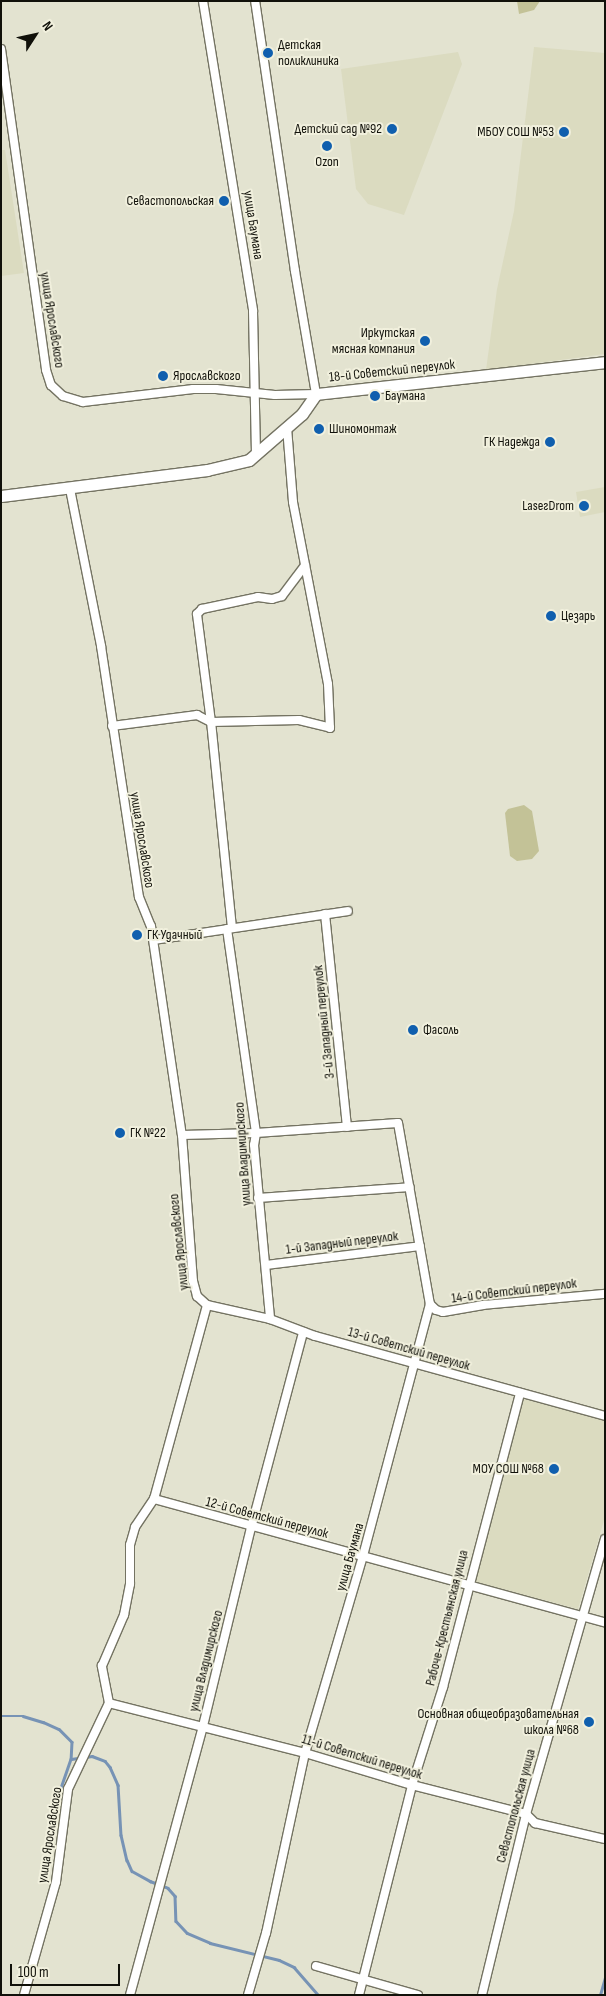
<!DOCTYPE html>
<meta charset="utf-8">
<style>
body{margin:0}
#map{position:relative;width:606px;height:1996px;overflow:hidden;background:#e3e3d0;font-family:"Sofia Sans Condensed",sans-serif}
div>[style]{position:absolute}
[style*='--x']{left:calc(var(--x)*1px);top:calc(var(--y)*1px);width:calc(var(--w)*1px);rotate:calc(var(--a)*1deg)}
.built>*{inset:0;background:#dbdbc0}
.green>*{inset:0;background:#c3c297}
.stream>*{height:2.5px;margin:-1.25px;padding:0 1.25px;transform-origin:1.25px;border-radius:1.25px;background:#7793b5}
.roads{filter:drop-shadow(1px 0 #747362) drop-shadow(-1px 0 #747362) drop-shadow(0 1px #747362) drop-shadow(0 -1px #747362)}
.street>*{height:8px;margin:-4px;padding:0 4px;transform-origin:4px;border-radius:4px;background:#fff}
.secondary>*{height:11px;margin:-5.5px;padding:0 5.5px;transform-origin:5.5px;border-radius:5.5px;background:#fff}
.dots>*{width:14px;height:14px;translate:-50% -50%;box-sizing:border-box;border:2px solid #f1f0dd;border-radius:50%}
span{translate:-50% -50%;white-space:nowrap;text-align:center;line-height:1.15;-webkit-text-stroke:4px #f1f0dd;paint-order:stroke}
.poi-label{font-size:14px;color:#11110a}
.left{translate:0 -50%;text-align:left}
.right{translate:-100% -50%;text-align:right}
.street-label{font-size:14px;color:#11110a}
.frame{position:absolute;inset:0;border:2px solid #11110a;pointer-events:none}
.north{position:absolute;left:10px;top:10px;width:50px;height:50px;-webkit-text-stroke:4px #f1f0dd;paint-order:stroke;rotate:55deg;font-size:14px;font-weight:700;line-height:20px;text-align:center;color:#11110a}
.north::after{content:'';display:block;margin:auto;width:18px;height:22px;background:#11110a;clip-path:polygon(50% 0,100% 100%,50% 72%,0 100%)}
.scale{position:absolute;left:10px;top:1964px;width:110px;height:22px;box-sizing:border-box;border:2px solid #11110a;border-top:0;padding-left:6px;font-size:15px;line-height:18px;white-space:nowrap;color:#11110a;-webkit-text-stroke:4px #f1f0dd;paint-order:stroke}
</style>
<div id="map">
<div class="built">
<div style="clip-path:polygon(534px 47px,605px 53px,605px 354px,486px 370px,497px 289px,514px 211px)"></div>
<div style="clip-path:polygon(458px 52px,462px 64px,404px 215px,368px 204px,356px 189px,341px 69px)"></div>
<div style="clip-path:polygon(1px 150px,5px 150px,24px 273px,1px 276px)"></div>
<div style="clip-path:polygon(605px 487px,605px 512px,580px 517px,576px 492px)"></div>
<div style="clip-path:polygon(523px 1399px,605px 1420px,605px 1517px,578px 1609px,473px 1581px)"></div>
</div>
<div class="green">
<div style="clip-path:polygon(517px 1px,540px 1px,534px 10px,519px 14px)"></div>
<div style="clip-path:polygon(524px 805px,532px 811px,539px 851px,532px 859px,517px 861px,510px 856px,505px 813px,508px 809px)"></div>
</div>
<div class="stream">
<div style="--x:1;--y:1716;--w:22;--a:0"></div>
<div style="--x:23;--y:1716;--w:21;--a:17"></div>
<div style="--x:43;--y:1722;--w:17;--a:24"></div>
<div style="--x:59;--y:1729;--w:18;--a:45"></div>
<div style="--x:72;--y:1742;--w:17;--a:93"></div>
<div style="--x:71;--y:1759;--w:37;--a:109"></div>
<div style="--x:71;--y:1759;--w:21;--a:-8"></div>
<div style="--x:92;--y:1756;--w:14;--a:21"></div>
<div style="--x:105;--y:1761;--w:8;--a:50"></div>
<div style="--x:110;--y:1767;--w:20;--a:66"></div>
<div style="--x:118;--y:1785;--w:50;--a:86.6"></div>
<div style="--x:121;--y:1835;--w:26;--a:77"></div>
<div style="--x:127;--y:1860;--w:12;--a:66"></div>
<div style="--x:132;--y:1871;--w:21;--a:29"></div>
<div style="--x:150;--y:1881;--w:19;--a:21"></div>
<div style="--x:168;--y:1888;--w:11;--a:49"></div>
<div style="--x:175;--y:1896;--w:25;--a:88"></div>
<div style="--x:176;--y:1921;--w:16;--a:47"></div>
<div style="--x:187;--y:1933;--w:25;--a:23"></div>
<div style="--x:210;--y:1943;--w:71;--a:13.8"></div>
<div style="--x:279;--y:1960;--w:17;--a:25"></div>
<div style="--x:294;--y:1967;--w:37;--a:49"></div>
<div style="--x:600;--y:1995;--w:18;--a:-74"></div>
</div>
<div class="roads">
<div class="street">
<div style="--x:203;--y:1;--w:314;--a:80.8"></div>
<div style="--x:253;--y:311;--w:144;--a:88.8"></div>
<div style="--x:1;--y:49;--w:324;--a:82"></div>
<div style="--x:46;--y:370;--w:16;--a:72"></div>
<div style="--x:51;--y:385;--w:16;--a:43"></div>
<div style="--x:63;--y:396;--w:21;--a:17"></div>
<div style="--x:83;--y:402;--w:111;--a:-6.7"></div>
<div style="--x:193;--y:389;--w:23;--a:0"></div>
<div style="--x:216;--y:389;--w:59;--a:5.8"></div>
<div style="--x:275;--y:395;--w:41;--a:-1.4"></div>
<div style="--x:316;--y:394;--w:125;--a:-99.7"></div>
<div style="--x:295;--y:271;--w:273;--a:-98.4"></div>
<div style="--x:70;--y:489;--w:160;--a:78.8"></div>
<div style="--x:101;--y:646;--w:254;--a:81.4"></div>
<div style="--x:139;--y:897;--w:31;--a:68"></div>
<div style="--x:151;--y:926;--w:211;--a:81.6"></div>
<div style="--x:182;--y:1135;--w:146;--a:85.7"></div>
<div style="--x:193;--y:1281;--w:16;--a:75"></div>
<div style="--x:197;--y:1296;--w:13;--a:42"></div>
<div style="--x:207;--y:1305;--w:65;--a:12.5"></div>
<div style="--x:270;--y:1319;--w:48;--a:20.7"></div>
<div style="--x:315;--y:1336;--w:301;--a:15.4"></div>
<div style="--x:112;--y:726;--w:86;--a:-7.4"></div>
<div style="--x:197;--y:715;--w:16;--a:27"></div>
<div style="--x:211;--y:722;--w:88;--a:-1.3"></div>
<div style="--x:299;--y:720;--w:32;--a:14"></div>
<div style="--x:330;--y:728;--w:44;--a:-92.6"></div>
<div style="--x:328;--y:684;--w:185;--a:-100.9"></div>
<div style="--x:293;--y:502;--w:75;--a:-94.6"></div>
<div style="--x:325;--y:914;--w:214;--a:84.1"></div>
<div style="--x:232;--y:928;--w:207;--a:-95.8"></div>
<div style="--x:211;--y:722;--w:109;--a:-97.4"></div>
<div style="--x:197;--y:614;--w:7;--a:-45"></div>
<div style="--x:202;--y:609;--w:57;--a:-12.1"></div>
<div style="--x:258;--y:597;--w:14;--a:8"></div>
<div style="--x:272;--y:599;--w:10;--a:-17"></div>
<div style="--x:282;--y:596;--w:38;--a:-53"></div>
<div style="--x:227;--y:929;--w:206;--a:81.9"></div>
<div style="--x:256;--y:1133;--w:12;--a:99"></div>
<div style="--x:254;--y:1145;--w:175;--a:84.7"></div>
<div style="--x:154;--y:940;--w:196;--a:-8.5"></div>
<div style="--x:182;--y:1135;--w:74;--a:-1.5"></div>
<div style="--x:256;--y:1133;--w:142;--a:-4"></div>
<div style="--x:398;--y:1123;--w:184;--a:80"></div>
<div style="--x:430;--y:1304;--w:261;--a:104.9"></div>
<div style="--x:363;--y:1556;--w:205;--a:106.4"></div>
<div style="--x:305;--y:1753;--w:184;--a:102.2"></div>
<div style="--x:266;--y:1933;--w:65;--a:106.2"></div>
<div style="--x:258;--y:1198;--w:152;--a:-4.1"></div>
<div style="--x:266;--y:1265;--w:155;--a:-7"></div>
<div style="--x:430;--y:1304;--w:8;--a:45"></div>
<div style="--x:436;--y:1310;--w:7;--a:16"></div>
<div style="--x:443;--y:1312;--w:41;--a:-9.9"></div>
<div style="--x:483;--y:1305;--w:122;--a:-5.2"></div>
<div style="--x:154;--y:1499;--w:467;--a:15.3"></div>
<div style="--x:109;--y:1703;--w:202;--a:14.3"></div>
<div style="--x:305;--y:1753;--w:112;--a:16.7"></div>
<div style="--x:412;--y:1785;--w:118;--a:14.3"></div>
<div style="--x:526;--y:1814;--w:13;--a:45"></div>
<div style="--x:535;--y:1823;--w:72;--a:12.9"></div>
<div style="--x:316;--y:1966;--w:106;--a:15.9"></div>
<div style="--x:24;--y:1995;--w:117;--a:-74.2"></div>
<div style="--x:56;--y:1882;--w:94;--a:-82.6"></div>
<div style="--x:68;--y:1789;--w:95;--a:-64.5"></div>
<div style="--x:109;--y:1703;--w:38;--a:-101"></div>
<div style="--x:102;--y:1666;--w:56;--a:-66.7"></div>
<div style="--x:124;--y:1615;--w:32;--a:-79"></div>
<div style="--x:130;--y:1584;--w:39;--a:-90"></div>
<div style="--x:130;--y:1545;--w:19;--a:-74"></div>
<div style="--x:135;--y:1527;--w:34;--a:-56"></div>
<div style="--x:154;--y:1499;--w:201;--a:-74.7"></div>
<div style="--x:130;--y:1995;--w:279;--a:-74.8"></div>
<div style="--x:203;--y:1726;--w:204;--a:-76.4"></div>
<div style="--x:251;--y:1528;--w:203;--a:-75.1"></div>
<div style="--x:359;--y:1995;--w:217;--a:-75.8"></div>
<div style="--x:412;--y:1785;--w:103;--a:-72.4"></div>
<div style="--x:443;--y:1687;--w:304;--a:-75.3"></div>
<div style="--x:482;--y:1995;--w:186;--a:-76.3"></div>
<div style="--x:526;--y:1814;--w:286;--a:-74"></div>
</div>
<div class="secondary">
<div style="--x:1;--y:496;--w:208;--a:-7.2"></div>
<div style="--x:207;--y:470;--w:43;--a:-13.4"></div>
<div style="--x:249;--y:460;--w:70;--a:-41"></div>
<div style="--x:302;--y:414;--w:24;--a:-55"></div>
<div style="--x:316;--y:394;--w:291;--a:-6.3"></div>
</div>
</div>
<div class="dots">
<div style="left:268px;top:53px;background:#105fae"></div>
<div style="left:392px;top:129px;background:#105fae"></div>
<div style="left:564px;top:132px;background:#105fae"></div>
<div style="left:327px;top:146px;background:#105fae"></div>
<div style="left:224px;top:201px;background:#105fae"></div>
<div style="left:425px;top:341px;background:#105fae"></div>
<div style="left:163px;top:376px;background:#105fae"></div>
<div style="left:375px;top:396px;background:#105fae"></div>
<div style="left:319px;top:429px;background:#105fae"></div>
<div style="left:550px;top:442px;background:#105fae"></div>
<div style="left:584px;top:506px;background:#105fae"></div>
<div style="left:551px;top:616px;background:#105fae"></div>
<div style="left:137px;top:935px;background:#105fae"></div>
<div style="left:413px;top:1030px;background:#105fae"></div>
<div style="left:120px;top:1133px;background:#105fae"></div>
<div style="left:554px;top:1469px;background:#105fae"></div>
<div style="left:589px;top:1722px;background:#105fae"></div>
</div>
<div class="poi-label">
<span class="left" style="left:278px;top:53px">Детская<br>поликлиника</span>
<span class="right" style="left:382px;top:129px">Детский сад №92</span>
<span class="right" style="left:554px;top:132px">МБОУ СОШ №53</span>
<span style="left:327px;top:162px">Ozon</span>
<span class="right" style="left:214px;top:201px">Севастопольская</span>
<span class="right" style="left:415px;top:341px">Иркутская<br>мясная компания</span>
<span class="left" style="left:173px;top:376px">Ярославского</span>
<span class="left" style="left:385px;top:396px">Баумана</span>
<span class="left" style="left:329px;top:429px">Шиномонтаж</span>
<span class="right" style="left:540px;top:442px">ГК Надежда</span>
<span class="right" style="left:574px;top:506px">LaseгDrom</span>
<span class="left" style="left:561px;top:616px">Цезарь</span>
<span class="left" style="left:147px;top:935px">ГК Удачный</span>
<span class="left" style="left:423px;top:1030px">Фасоль</span>
<span class="left" style="left:130px;top:1133px">ГК №22</span>
<span class="right" style="left:544px;top:1469px">МОУ СОШ №68</span>
<span class="right" style="left:579px;top:1722px">Основная общеобразовательная<br>школа №68</span>
</div>
<div class="street-label">
<span style="left:253px;top:225px;rotate:81deg">улица Баумана</span>
<span style="left:52px;top:320px;rotate:81deg">улица Ярославского</span>
<span style="left:392px;top:371px;rotate:-6deg">18-й Советский переулок</span>
<span style="left:142px;top:840px;rotate:81deg">улица Ярославского</span>
<span style="left:324px;top:1022px;rotate:-96deg">3-й Западный переулок</span>
<span style="left:243px;top:1154px;rotate:-94deg">улица Владимирского</span>
<span style="left:179px;top:1242px;rotate:-96deg">улица Ярославского</span>
<span style="left:342px;top:1243px;rotate:-7deg">1-й Западный переулок</span>
<span style="left:514px;top:1291px;rotate:-7deg">14-й Советский переулок</span>
<span style="left:409px;top:1349px;rotate:16deg">13-й Советский переулок</span>
<span style="left:267px;top:1518px;rotate:15deg">12-й Советский переулок</span>
<span style="left:350px;top:1557px;rotate:-74deg">улица Баумана</span>
<span style="left:447px;top:1618px;rotate:-76deg">Рабоче-Крестьянская улица</span>
<span style="left:206px;top:1661px;rotate:-76deg">улица Владимирского</span>
<span style="left:362px;top:1757px;rotate:17deg">11-й Советский переулок</span>
<span style="left:516px;top:1806px;rotate:-75deg">Севастопольская улица</span>
<span style="left:50px;top:1835px;rotate:-81deg">улица Ярославского</span>
</div>
<div class="frame"></div>
<div class="north">N</div>
<div class="scale">100 m</div>
</div>
